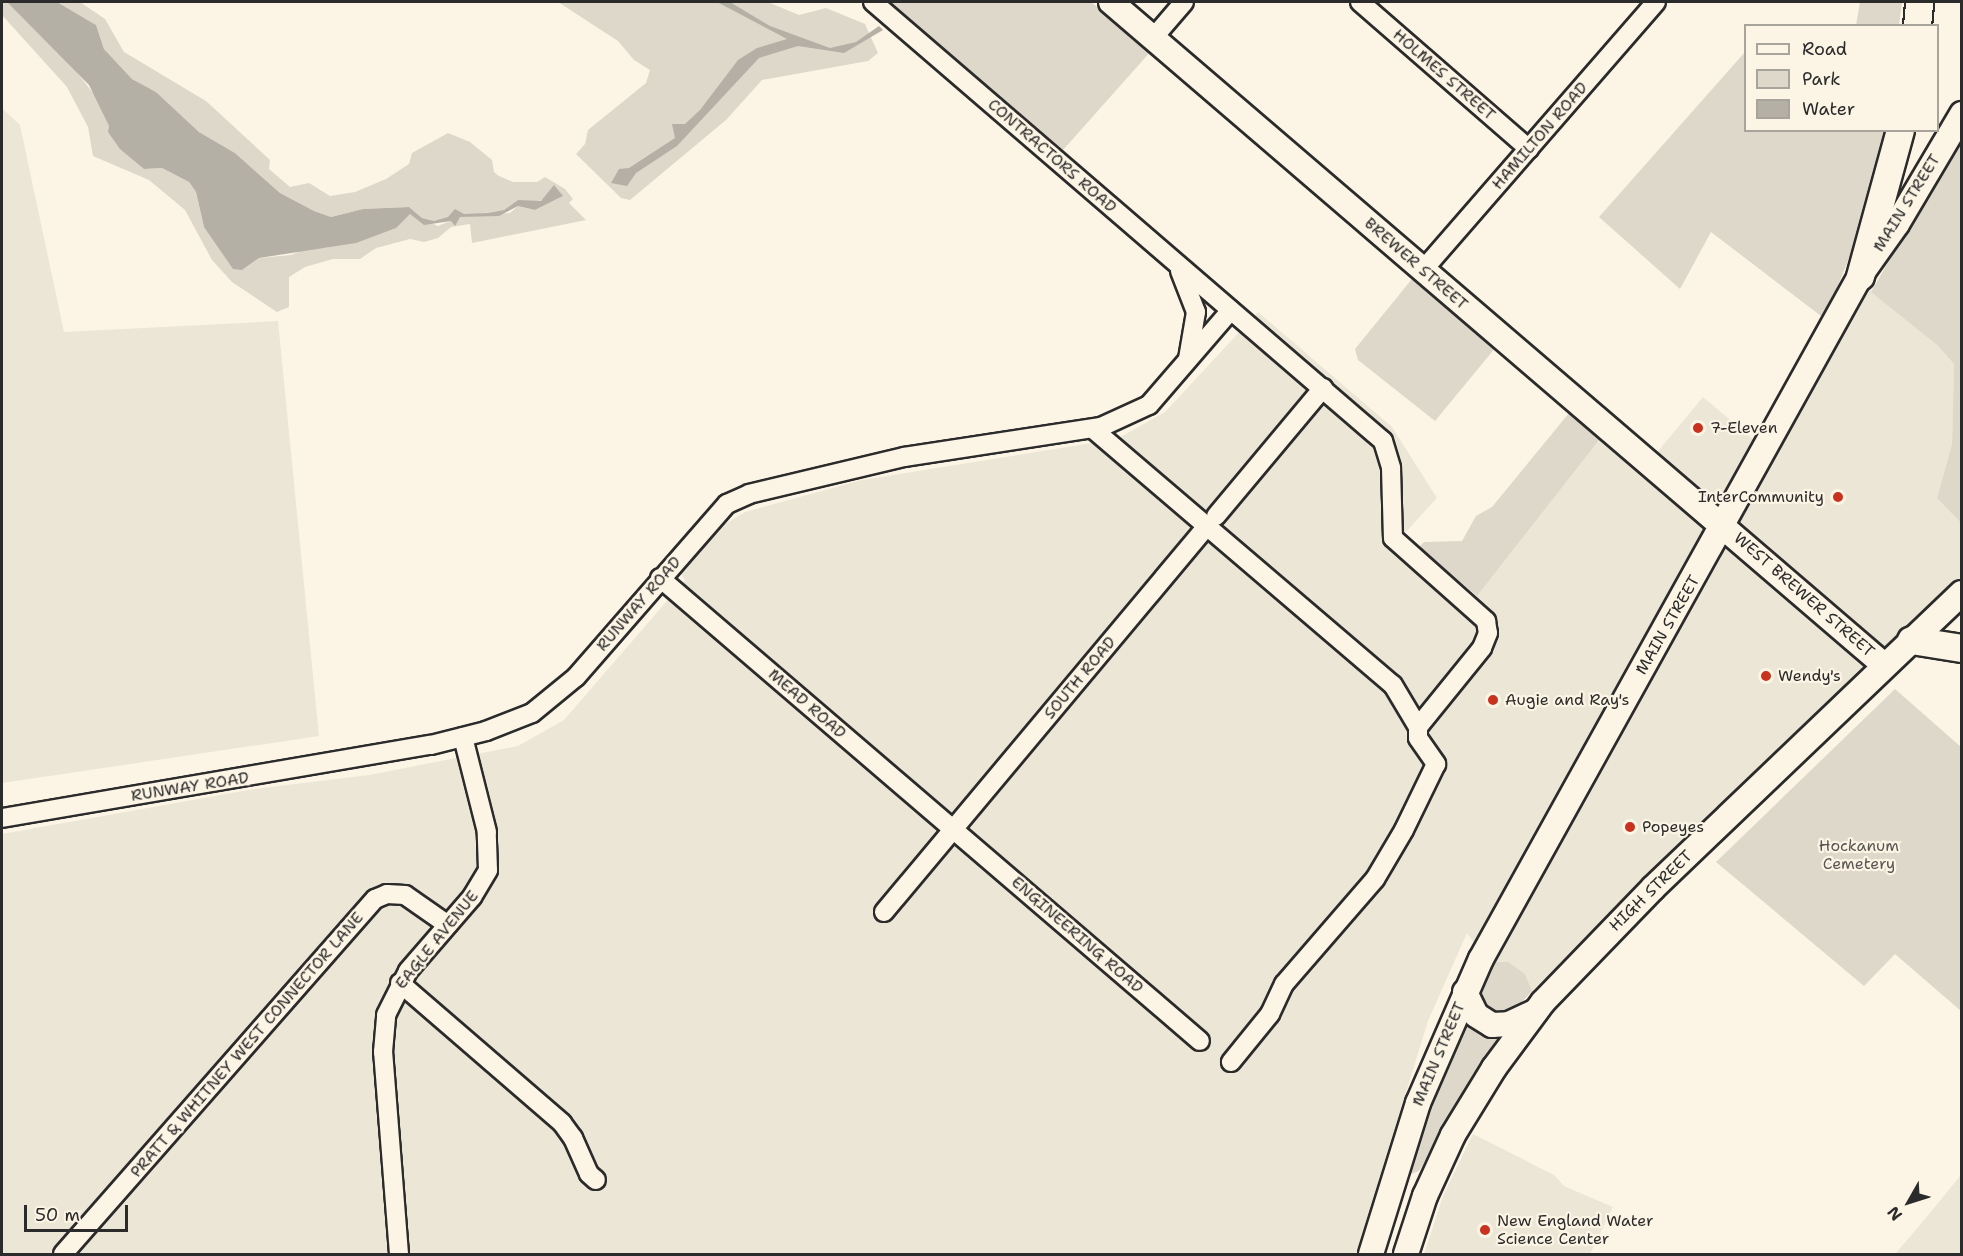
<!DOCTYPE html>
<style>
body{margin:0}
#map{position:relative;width:1963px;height:1256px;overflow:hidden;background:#fcf5e5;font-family:"Shantell Sans",sans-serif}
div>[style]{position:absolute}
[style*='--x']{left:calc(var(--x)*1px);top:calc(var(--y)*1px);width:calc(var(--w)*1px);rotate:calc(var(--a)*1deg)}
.built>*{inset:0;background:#ece6d7}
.green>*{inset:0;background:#ded8ca}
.water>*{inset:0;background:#b4b0a5}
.roads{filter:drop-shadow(2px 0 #2b2b2b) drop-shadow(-2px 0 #2b2b2b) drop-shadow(0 2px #2b2b2b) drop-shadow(0 -2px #2b2b2b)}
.minor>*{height:18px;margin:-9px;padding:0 9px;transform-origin:9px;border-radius:9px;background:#fcf5e5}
.major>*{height:24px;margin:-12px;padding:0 12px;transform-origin:12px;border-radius:12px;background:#fcf5e5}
.highway>*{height:27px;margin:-13.5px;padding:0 13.5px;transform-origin:13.5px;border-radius:13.5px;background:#fcf5e5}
.dots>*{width:16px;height:16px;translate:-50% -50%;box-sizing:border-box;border:3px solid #fcf5e5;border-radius:50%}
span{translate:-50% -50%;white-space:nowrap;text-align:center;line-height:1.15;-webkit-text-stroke:4.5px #fcf5e5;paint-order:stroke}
.street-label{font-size:16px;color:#2b2b2b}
.poi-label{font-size:16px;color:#2b2b2b}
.left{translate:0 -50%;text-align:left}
.right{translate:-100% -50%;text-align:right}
.park-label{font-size:16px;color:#585653}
.frame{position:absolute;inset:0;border:3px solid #2b2b2b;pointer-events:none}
.legend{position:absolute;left:1744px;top:24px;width:195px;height:108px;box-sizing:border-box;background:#fcf5e5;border:2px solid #a8a49b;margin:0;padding:8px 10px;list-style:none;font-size:18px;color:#2b2b2b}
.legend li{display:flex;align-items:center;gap:12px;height:30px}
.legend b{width:30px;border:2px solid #a8a49b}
.north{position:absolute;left:1879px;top:1172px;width:60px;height:60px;-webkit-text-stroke:4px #fcf5e5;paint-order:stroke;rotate:231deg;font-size:16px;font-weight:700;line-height:24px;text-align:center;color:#2b2b2b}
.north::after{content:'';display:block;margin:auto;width:21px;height:27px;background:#2b2b2b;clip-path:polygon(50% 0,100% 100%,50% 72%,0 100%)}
.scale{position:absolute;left:24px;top:1205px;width:104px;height:27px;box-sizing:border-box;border:3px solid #2b2b2b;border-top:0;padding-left:8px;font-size:18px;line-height:21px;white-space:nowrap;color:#2b2b2b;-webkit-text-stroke:4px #fcf5e5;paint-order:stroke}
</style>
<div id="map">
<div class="built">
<div style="clip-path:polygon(2px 108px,20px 125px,64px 332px,278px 321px,319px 736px,2px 783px)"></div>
<div style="clip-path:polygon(1865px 286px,1937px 345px,1954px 364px,1952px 444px,1937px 498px,1961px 523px,1961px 581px,1889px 642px,1532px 991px,1525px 974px,1487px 962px,1467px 933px,1428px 1021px,1356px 1254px,2px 1254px,2px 834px,254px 789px,369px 775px,518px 746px,564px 720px,685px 580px,681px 574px,724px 525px,745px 512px,862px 480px,1117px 439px,1165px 412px,1258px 312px,1392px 427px,1437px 498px,1401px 537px,1473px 601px,1600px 439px,1623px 429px,1654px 456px,1703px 397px,1754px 440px,1776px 447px)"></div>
<div style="clip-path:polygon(1473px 1134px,1554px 1175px,1564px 1186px,1613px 1207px,1590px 1254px,1424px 1254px,1443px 1196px)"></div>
<div style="clip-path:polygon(1961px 1175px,1961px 1254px,1895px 1254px,1920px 1225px)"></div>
</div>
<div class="green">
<div style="clip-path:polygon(2px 2px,7px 2px,73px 67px,96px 97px,109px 126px,144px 169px,162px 168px,189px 182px,196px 192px,204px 227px,242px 270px,259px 258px,291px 255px,311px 247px,325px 248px,410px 214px,438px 226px,460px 217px,510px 213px,518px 206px,535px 210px,563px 196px,528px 203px,518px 200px,504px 210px,434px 221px,422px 218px,409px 207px,363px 209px,331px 217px,314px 211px,280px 193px,235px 153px,199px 132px,156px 92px,132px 79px,104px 49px,96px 25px,57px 2px,80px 2px,105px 19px,124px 52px,206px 101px,270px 160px,269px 169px,290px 187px,309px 183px,330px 196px,355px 192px,386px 179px,409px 164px,412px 153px,448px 133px,470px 142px,492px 160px,494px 172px,499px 176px,513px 182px,537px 182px,545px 177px,565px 189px,573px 199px,569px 203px,586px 220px,472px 243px,470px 224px,451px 227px,438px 238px,424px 242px,410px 239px,376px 248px,360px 259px,333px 259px,305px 267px,289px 277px,289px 307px,277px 312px,232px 282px,212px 260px,185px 210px,149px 180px,93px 156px,88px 127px,67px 87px,2px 15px)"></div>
<div style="clip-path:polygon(558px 2px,768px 2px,799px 15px,826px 8px,865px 24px,878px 53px,868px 61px,762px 80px,726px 120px,630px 200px,621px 198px,576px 154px,585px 144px,588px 130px,646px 83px,650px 70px,634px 60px,618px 41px)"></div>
<div style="clip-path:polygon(890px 2px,1091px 2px,1152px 50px,1063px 150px)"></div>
<div style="clip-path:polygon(1860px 2px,1902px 2px,1899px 25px,1856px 25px)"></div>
<div style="clip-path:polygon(1745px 52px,1746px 130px,1887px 131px,1867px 213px,1835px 293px,1821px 316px,1711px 232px,1680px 289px,1599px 217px)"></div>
<div style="clip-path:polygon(1961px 136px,1961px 523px,1937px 498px,1952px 444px,1954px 364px,1937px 345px,1871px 292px)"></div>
<div style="clip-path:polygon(1416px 274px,1496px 347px,1435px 421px,1358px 360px,1355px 349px)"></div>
<div style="clip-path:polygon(1569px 413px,1600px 439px,1477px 596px,1419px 547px,1424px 542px,1462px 541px,1476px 516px,1492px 507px)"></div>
<div style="clip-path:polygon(1895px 689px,1961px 747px,1961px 1011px,1895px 954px,1864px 986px,1716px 862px)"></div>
<div style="clip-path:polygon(1487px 962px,1508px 962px,1525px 974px,1532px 991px,1512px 1013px,1490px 1014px,1477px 992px)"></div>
<div style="clip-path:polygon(1466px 1021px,1502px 1036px,1419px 1171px,1406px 1176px,1427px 1104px)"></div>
</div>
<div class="water">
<div style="clip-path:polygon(7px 2px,57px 2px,96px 25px,104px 49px,132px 79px,156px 92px,199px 132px,235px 153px,280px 193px,314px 211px,331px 217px,363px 209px,409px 207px,422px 218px,434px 221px,448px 217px,455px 209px,464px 214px,487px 213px,504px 210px,518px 200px,541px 201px,554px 185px,563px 196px,535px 210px,518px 206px,499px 216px,460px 217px,455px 226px,451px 221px,424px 225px,410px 214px,396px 228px,356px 243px,259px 258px,242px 270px,233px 269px,204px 227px,196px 192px,189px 182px,162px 168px,144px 169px,120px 149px,108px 132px,109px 126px,89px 85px)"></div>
<div style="clip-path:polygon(717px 2px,730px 2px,770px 26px,830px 48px,856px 42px,879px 26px,883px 30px,844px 53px,798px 46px,759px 58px,677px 146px,636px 173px,627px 186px,611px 183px,619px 169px,629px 168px,675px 138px,672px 124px,685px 124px,700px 110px,738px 60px,757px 48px,787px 39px)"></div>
</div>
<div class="roads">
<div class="minor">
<div style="--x:873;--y:2;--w:673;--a:40.72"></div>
<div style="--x:1383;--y:441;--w:28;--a:73"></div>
<div style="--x:1391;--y:468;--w:70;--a:88.4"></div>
<div style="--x:1393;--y:538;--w:125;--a:41.7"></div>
<div style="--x:1486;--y:621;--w:12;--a:81"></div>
<div style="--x:1488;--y:633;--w:16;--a:112"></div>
<div style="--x:1482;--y:648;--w:102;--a:129"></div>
<div style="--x:1418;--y:727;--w:11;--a:90"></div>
<div style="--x:1418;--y:738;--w:32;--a:55"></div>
<div style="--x:1436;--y:764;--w:73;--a:115.9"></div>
<div style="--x:1404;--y:830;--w:57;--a:120.6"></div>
<div style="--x:1375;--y:879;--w:139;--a:130.9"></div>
<div style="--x:1284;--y:984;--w:33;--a:115"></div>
<div style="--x:1270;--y:1014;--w:62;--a:129.1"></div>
<div style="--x:1360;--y:2;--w:224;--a:41"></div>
<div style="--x:1154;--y:37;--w:46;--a:-49.4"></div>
<div style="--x:1423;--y:270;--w:355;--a:-49"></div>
<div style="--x:1180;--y:271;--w:44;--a:68.7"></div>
<div style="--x:1196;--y:312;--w:48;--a:99.7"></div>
<div style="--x:1093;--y:429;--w:394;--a:40.5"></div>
<div style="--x:1393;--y:685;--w:49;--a:59.2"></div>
<div style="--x:1216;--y:516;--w:167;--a:-50.1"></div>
<div style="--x:660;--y:578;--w:711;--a:40.61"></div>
<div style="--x:2;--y:818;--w:435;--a:-9.7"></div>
<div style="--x:431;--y:745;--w:57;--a:-14.3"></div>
<div style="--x:486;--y:731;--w:49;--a:-21.4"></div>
<div style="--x:532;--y:713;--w:57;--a:-39.3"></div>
<div style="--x:576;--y:677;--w:230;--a:-48.9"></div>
<div style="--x:727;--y:504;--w:24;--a:-24"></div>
<div style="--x:749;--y:494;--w:159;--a:-13.4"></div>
<div style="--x:904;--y:457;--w:199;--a:-8.7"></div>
<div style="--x:1101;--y:427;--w:53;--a:-24.6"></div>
<div style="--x:1149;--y:405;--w:125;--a:-49.2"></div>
<div style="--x:884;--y:912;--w:503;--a:-50.08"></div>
<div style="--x:400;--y:983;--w:214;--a:40.8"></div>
<div style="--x:562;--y:1123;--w:19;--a:54"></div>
<div style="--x:573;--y:1138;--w:39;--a:66"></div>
<div style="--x:589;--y:1174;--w:9;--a:41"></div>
<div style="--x:63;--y:1254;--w:473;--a:-48.7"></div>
<div style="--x:375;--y:899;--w:13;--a:-23"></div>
<div style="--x:387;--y:894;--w:18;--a:3"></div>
<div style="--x:405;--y:895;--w:52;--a:34.9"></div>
<div style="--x:399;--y:1254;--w:203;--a:-94.5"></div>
<div style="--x:383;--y:1052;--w:37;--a:-85"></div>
<div style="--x:386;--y:1015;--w:49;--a:-63.4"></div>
<div style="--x:408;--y:971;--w:98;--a:-49.1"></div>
<div style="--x:472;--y:897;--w:31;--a:-59"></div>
<div style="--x:488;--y:870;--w:38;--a:-92"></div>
<div style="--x:487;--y:832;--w:98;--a:-104.2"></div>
</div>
<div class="major">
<div style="--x:1111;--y:2;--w:1018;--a:40.62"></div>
<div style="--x:1465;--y:992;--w:25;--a:64"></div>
<div style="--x:1476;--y:1015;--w:19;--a:32"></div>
<div style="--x:1492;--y:1025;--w:17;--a:-3"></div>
<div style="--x:1509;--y:1024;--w:29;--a:-25"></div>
<div style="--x:1371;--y:1254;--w:158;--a:-72.7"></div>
<div style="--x:1418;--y:1103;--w:157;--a:-66.4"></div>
<div style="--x:1481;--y:959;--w:781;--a:-60.97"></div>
<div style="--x:1860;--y:276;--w:64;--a:-54.6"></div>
<div style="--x:1897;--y:224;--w:128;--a:-59.4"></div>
<div style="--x:1406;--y:1254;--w:61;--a:-71.9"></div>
<div style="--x:1425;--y:1196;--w:67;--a:-65.3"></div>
<div style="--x:1453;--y:1135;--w:79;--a:-58.5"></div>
<div style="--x:1494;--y:1068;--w:82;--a:-53.4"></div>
<div style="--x:1543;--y:1002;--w:158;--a:-46"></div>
<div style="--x:1653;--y:888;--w:427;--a:-43.7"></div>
</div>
<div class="highway">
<div style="--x:1917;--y:26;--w:24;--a:-85"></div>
<div style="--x:1860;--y:276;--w:151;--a:-74.7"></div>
<div style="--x:1911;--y:640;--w:52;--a:8.9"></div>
</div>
</div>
<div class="dots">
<div style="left:1698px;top:428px;background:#c8321e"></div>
<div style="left:1838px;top:497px;background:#c8321e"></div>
<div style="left:1766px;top:676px;background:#c8321e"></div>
<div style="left:1493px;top:700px;background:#c8321e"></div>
<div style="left:1630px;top:827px;background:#c8321e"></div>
<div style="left:1485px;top:1230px;background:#c8321e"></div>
</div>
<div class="street-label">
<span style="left:1444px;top:75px;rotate:41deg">HOLMES STREET</span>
<span style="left:1540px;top:136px;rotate:-49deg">HAMILTON ROAD</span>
<span style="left:1052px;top:156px;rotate:41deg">CONTRACTORS ROAD</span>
<span style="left:1907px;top:203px;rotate:-58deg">MAIN STREET</span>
<span style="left:1416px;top:264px;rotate:41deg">BREWER STREET</span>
<span style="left:1804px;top:595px;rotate:41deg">WEST BREWER STREET</span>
<span style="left:639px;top:604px;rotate:-49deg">RUNWAY ROAD</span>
<span style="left:1668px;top:625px;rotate:-60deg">MAIN STREET</span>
<span style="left:1080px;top:678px;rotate:-50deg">SOUTH ROAD</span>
<span style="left:807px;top:704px;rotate:41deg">MEAD ROAD</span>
<span style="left:190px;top:787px;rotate:-9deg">RUNWAY ROAD</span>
<span style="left:1651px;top:891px;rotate:-44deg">HIGH STREET</span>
<span style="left:1077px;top:935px;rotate:41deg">ENGINEERING ROAD</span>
<span style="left:437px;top:940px;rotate:-51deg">EAGLE AVENUE</span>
<span style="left:247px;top:1045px;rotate:-49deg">PRATT &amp; WHITNEY WEST CONNECTOR LANE</span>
<span style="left:1439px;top:1054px;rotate:-67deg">MAIN STREET</span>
</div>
<div class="poi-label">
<span class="left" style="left:1710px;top:428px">7-Eleven</span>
<span class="right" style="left:1824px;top:497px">InterCommunity</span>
<span class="left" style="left:1778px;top:676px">Wendy's</span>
<span class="left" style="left:1505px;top:700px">Augie and Ray's</span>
<span class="left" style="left:1642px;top:827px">Popeyes</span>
<span class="left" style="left:1497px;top:1230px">New England Water<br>Science Center</span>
</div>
<div class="park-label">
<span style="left:1859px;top:855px">Hockanum<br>Cemetery</span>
</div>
<div class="frame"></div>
<ul class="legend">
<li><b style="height:8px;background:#fcf5e5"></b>Road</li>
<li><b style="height:16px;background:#ded8ca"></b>Park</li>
<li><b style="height:16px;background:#b4b0a5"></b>Water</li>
</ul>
<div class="north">N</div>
<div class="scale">50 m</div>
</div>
